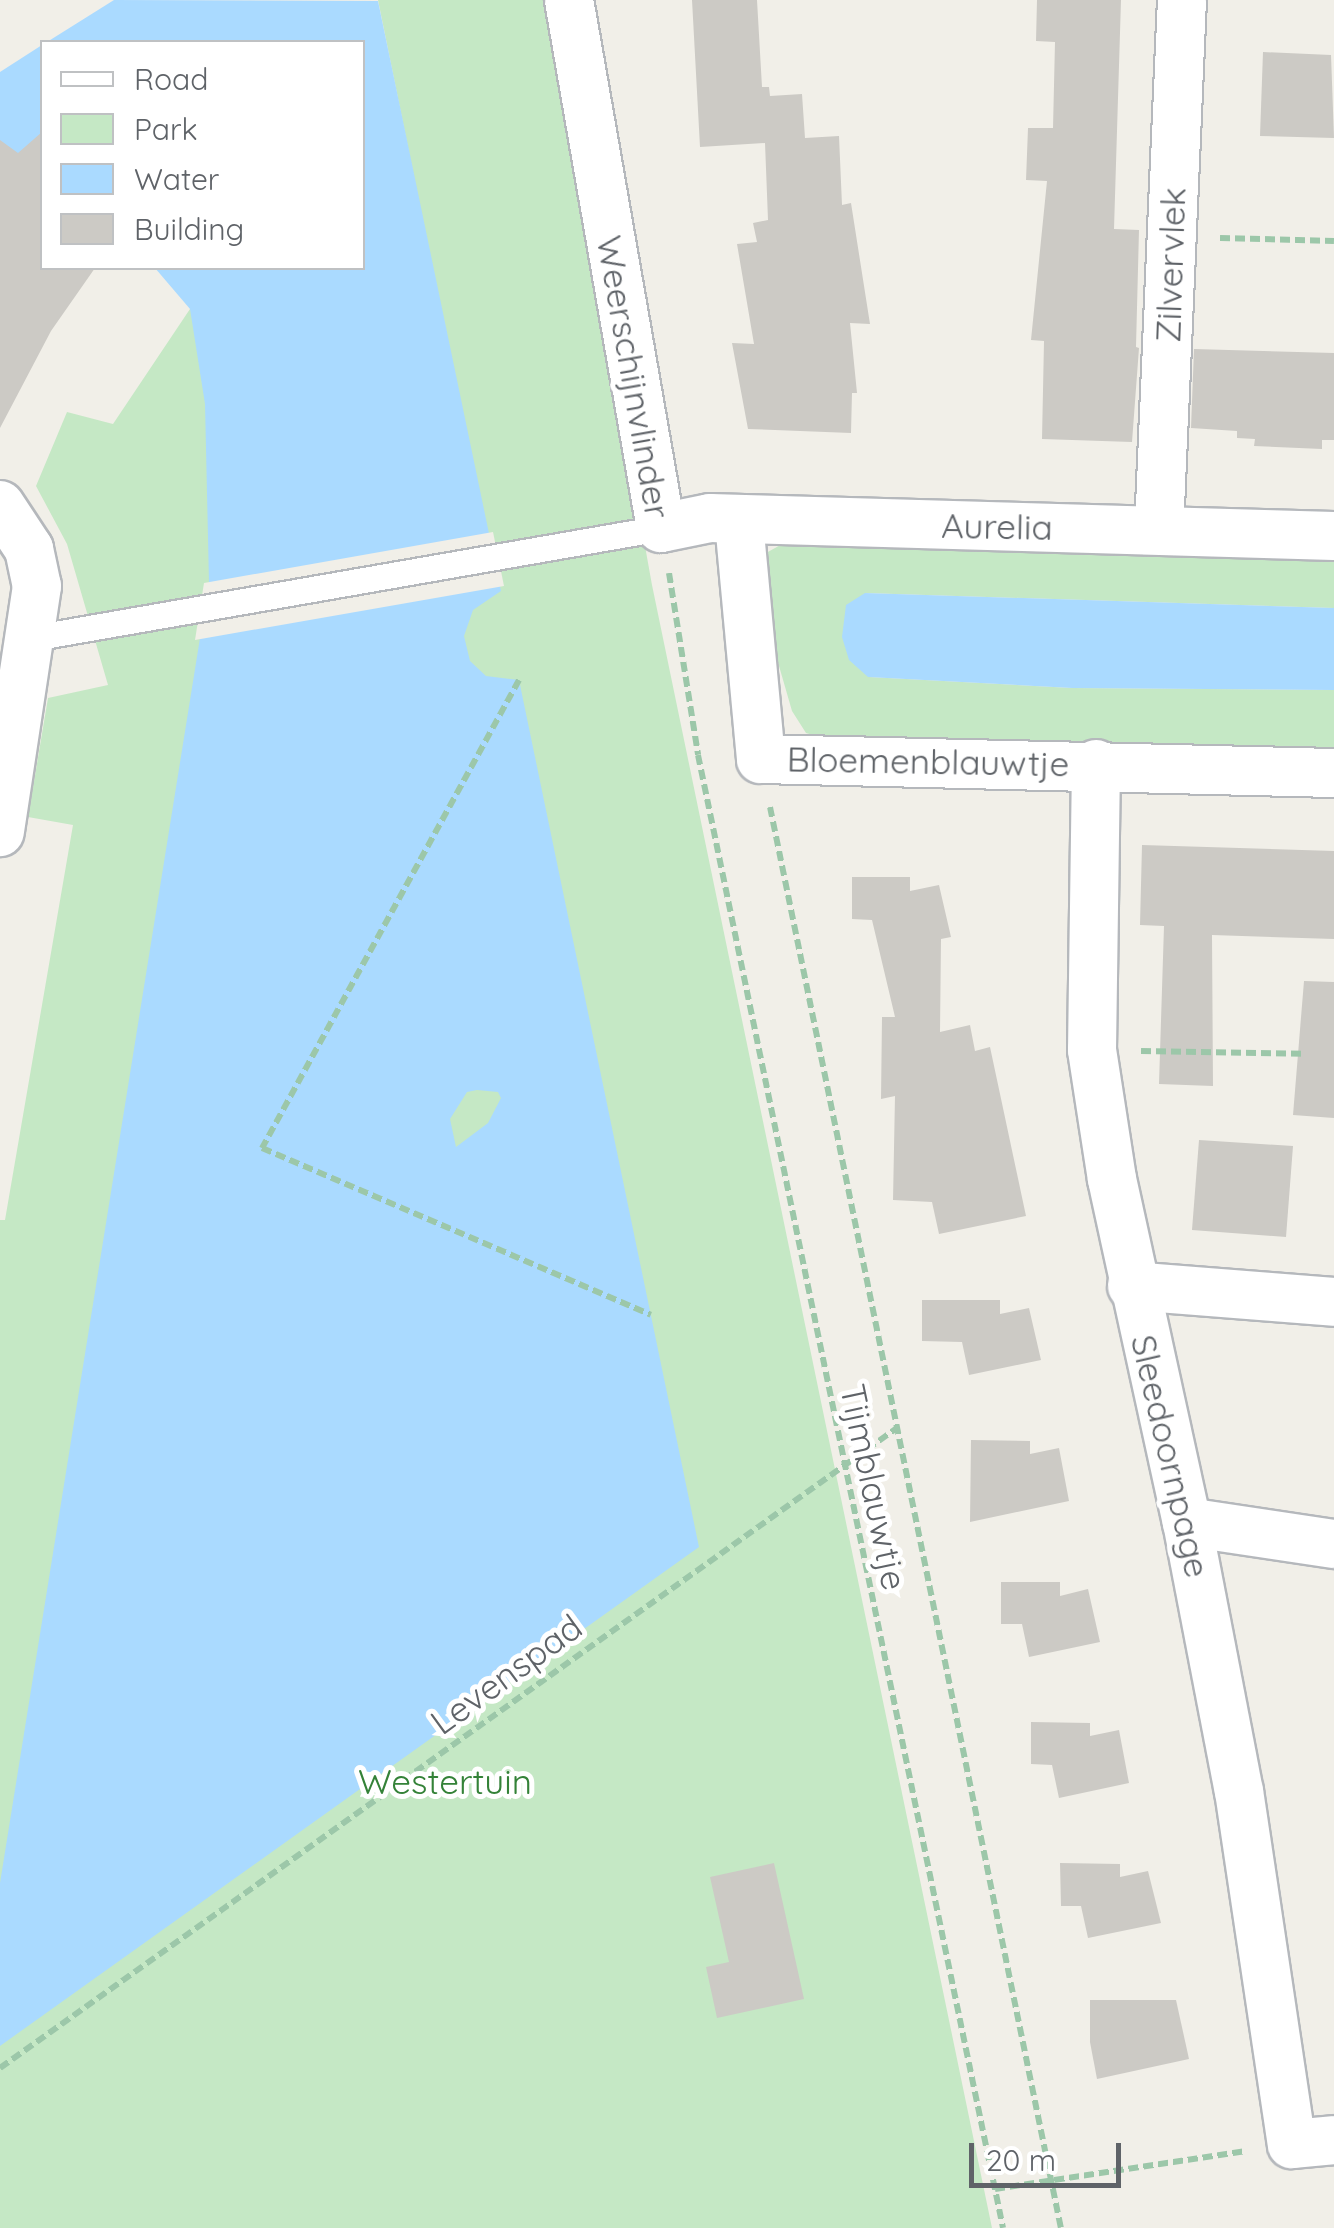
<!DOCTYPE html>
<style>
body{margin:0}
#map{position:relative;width:1334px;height:2228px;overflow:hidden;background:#f1efe8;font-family:Quicksand,sans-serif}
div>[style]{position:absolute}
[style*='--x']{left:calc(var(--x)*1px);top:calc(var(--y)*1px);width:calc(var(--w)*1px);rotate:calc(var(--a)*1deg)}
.green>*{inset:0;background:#c5e8c5}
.water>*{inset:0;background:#aadaff}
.pier>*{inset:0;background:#f1efe8}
.building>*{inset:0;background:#cccac5}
.path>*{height:6px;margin-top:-3px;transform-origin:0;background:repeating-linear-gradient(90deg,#9cc7a9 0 10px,transparent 0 15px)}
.roads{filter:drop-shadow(2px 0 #b5b8bc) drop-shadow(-2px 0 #b5b8bc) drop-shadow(0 2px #b5b8bc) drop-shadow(0 -2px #b5b8bc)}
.lane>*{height:25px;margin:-12.5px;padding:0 12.5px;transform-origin:12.5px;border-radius:12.5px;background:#fff}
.street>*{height:48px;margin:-24px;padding:0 24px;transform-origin:24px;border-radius:24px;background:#fff}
span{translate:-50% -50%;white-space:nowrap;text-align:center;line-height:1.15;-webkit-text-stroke:10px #fff;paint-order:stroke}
.street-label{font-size:35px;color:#5f6368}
.park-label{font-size:35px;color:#348238}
.legend{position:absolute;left:40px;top:40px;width:325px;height:230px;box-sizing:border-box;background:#fff;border:2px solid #bfc1c3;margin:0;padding:12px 18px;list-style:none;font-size:30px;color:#5f6368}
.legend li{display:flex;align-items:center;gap:20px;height:50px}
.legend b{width:50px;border:2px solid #bfc1c3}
.scale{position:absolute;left:969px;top:2143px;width:152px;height:45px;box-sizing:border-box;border:5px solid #5f6368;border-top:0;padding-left:12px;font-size:30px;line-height:35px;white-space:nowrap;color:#5f6368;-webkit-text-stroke:8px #fff;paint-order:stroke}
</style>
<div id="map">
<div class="green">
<div style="clip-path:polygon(378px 0,547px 0,652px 585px,992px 2228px,0 2228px,0 1220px,5px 1220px,73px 825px,28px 817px,48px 698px,108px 685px,67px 544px,36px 486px,67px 412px,113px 424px,190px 309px,432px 266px)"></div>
<div style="clip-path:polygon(784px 543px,1334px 559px,1334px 608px,865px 593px,869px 677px,1072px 688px,1334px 690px,1334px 759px,833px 741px,806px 733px,792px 711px,777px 659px,763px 579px,766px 553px)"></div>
</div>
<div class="water">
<div style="clip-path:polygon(evenodd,114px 0,378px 1px,501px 591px,473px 610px,464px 636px,470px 661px,486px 676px,519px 680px,699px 1547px,0 2046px,0 1883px,209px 582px,205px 404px,190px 309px,155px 268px,362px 268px,362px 42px,47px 42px,114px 0,477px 1090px,498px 1092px,501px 1098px,488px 1123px,456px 1147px,450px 1119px,467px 1092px,477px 1090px)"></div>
<div style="clip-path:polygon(42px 45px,42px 174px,0 141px,0 72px)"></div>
<div style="clip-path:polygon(865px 593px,1334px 608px,1334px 690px,1072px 688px,868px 677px,849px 660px,842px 637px,846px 605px)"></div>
</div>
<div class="pier">
<div style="clip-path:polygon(493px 532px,504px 586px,195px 640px,204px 583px)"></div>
</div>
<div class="building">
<div style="clip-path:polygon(692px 0,757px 0,762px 87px,769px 87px,770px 96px,802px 94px,805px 138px,839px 136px,842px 205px,851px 203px,870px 324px,850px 323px,857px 393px,852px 393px,851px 433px,748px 429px,732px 343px,754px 344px,737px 244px,757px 242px,753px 223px,768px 220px,765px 143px,700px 147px)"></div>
<div style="clip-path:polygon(1037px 0,1121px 0,1114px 229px,1139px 230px,1136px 347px,1139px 348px,1132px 442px,1042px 439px,1044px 341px,1031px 340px,1047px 181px,1026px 180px,1028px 128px,1053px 128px,1055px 42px,1036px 41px)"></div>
<div style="clip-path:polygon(1263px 52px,1331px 55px,1334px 138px,1260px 136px)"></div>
<div style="clip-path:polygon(42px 132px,42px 268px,95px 268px,51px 331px,0 428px,0 140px,18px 153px)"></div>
<div style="clip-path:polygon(1194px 349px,1334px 353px,1334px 440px,1322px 440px,1322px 449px,1254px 446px,1255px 439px,1237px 438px,1237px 431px,1191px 428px)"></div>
<div style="clip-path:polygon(1142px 845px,1334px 851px,1334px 939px,1212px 935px,1213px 1086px,1159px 1084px,1164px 926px,1140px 925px)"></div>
<div style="clip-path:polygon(852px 877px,910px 877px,910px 891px,939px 885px,951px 937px,941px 939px,940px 1032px,970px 1025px,975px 1051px,990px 1047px,1026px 1216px,939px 1234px,932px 1202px,893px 1200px,895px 1096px,881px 1099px,882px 1017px,895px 1017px,872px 920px,852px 919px)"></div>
<div style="clip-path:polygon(1304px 981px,1334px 982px,1334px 1118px,1293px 1115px)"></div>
<div style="clip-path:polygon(1199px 1140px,1293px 1146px,1286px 1237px,1192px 1230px)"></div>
<div style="clip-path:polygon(922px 1300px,1000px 1300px,1000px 1314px,1029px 1308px,1041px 1360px,969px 1375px,962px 1342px,922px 1341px)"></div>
<div style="clip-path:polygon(971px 1440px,1030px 1441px,1030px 1454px,1059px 1448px,1069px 1501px,970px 1522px)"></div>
<div style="clip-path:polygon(1001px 1582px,1060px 1582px,1060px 1596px,1088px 1589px,1100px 1642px,1029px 1657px,1022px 1624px,1001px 1624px)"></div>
<div style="clip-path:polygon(1031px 1722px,1090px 1723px,1090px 1736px,1119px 1730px,1129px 1783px,1059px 1798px,1052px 1765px,1031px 1764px)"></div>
<div style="clip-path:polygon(774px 1863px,804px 1999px,717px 2018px,706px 1967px,729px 1962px,710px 1877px)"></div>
<div style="clip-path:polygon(1060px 1863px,1120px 1864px,1120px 1877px,1148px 1871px,1161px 1923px,1088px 1938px,1081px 1906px,1061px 1906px)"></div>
<div style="clip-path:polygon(1090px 2000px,1176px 2000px,1189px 2059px,1097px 2079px,1090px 2042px)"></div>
</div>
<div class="path">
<div style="--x:1220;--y:238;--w:114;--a:1.5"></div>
<div style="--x:669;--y:573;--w:184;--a:80.9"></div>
<div style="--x:698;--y:755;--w:1504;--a:78.3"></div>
<div style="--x:519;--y:680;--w:534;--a:118.77"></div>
<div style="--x:262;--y:1148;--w:423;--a:23.2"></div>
<div style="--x:770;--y:807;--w:1450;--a:78.43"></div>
<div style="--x:1141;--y:1051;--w:164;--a:1"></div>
<div style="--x:0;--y:2068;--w:1102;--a:-35.51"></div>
<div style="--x:995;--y:2189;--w:254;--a:-8.6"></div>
</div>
<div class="roads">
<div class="lane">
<div style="--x:32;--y:638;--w:639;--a:-9.92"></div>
</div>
<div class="street">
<div style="--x:569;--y:0;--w:536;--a:80.12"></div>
<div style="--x:661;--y:528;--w:50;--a:-11.5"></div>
<div style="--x:710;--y:518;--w:624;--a:1.65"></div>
<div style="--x:0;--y:505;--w:53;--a:56.6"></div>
<div style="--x:29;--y:549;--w:38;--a:78"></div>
<div style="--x:37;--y:586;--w:249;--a:98.6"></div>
<div style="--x:739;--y:522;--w:238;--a:84.7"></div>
<div style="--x:761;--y:759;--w:573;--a:1.4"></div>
<div style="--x:1159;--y:530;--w:530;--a:-87.52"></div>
<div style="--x:1096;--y:764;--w:286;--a:90.8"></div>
<div style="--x:1092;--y:1050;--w:131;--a:81.2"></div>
<div style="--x:1112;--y:1179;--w:351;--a:77.7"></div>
<div style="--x:1187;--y:1522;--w:274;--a:79.1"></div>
<div style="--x:1239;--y:1791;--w:357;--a:81.5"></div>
<div style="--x:1292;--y:2144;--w:42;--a:-5.4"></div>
<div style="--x:1132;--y:1286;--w:203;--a:4.5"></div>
<div style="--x:1187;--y:1522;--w:149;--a:8.5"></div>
</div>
</div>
<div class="street-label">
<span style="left:1170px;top:265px;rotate:-88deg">Zilvervlek</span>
<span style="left:634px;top:377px;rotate:80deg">Weerschijnvlinder</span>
<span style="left:997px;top:526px;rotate:1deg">Aurelia</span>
<span style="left:928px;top:761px;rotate:1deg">Bloemenblauwtje</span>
<span style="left:1171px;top:1456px;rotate:77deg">Sleedoornpage</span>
<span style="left:874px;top:1487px;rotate:78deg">Tijmblauwtje</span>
<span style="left:506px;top:1674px;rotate:-36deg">Levenspad</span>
</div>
<div class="park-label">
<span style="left:445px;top:1781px">Westertuin</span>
</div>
<ul class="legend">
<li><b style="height:12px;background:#fff"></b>Road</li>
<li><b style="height:28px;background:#c5e8c5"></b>Park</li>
<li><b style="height:28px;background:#aadaff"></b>Water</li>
<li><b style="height:28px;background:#cccac5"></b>Building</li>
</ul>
<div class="scale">20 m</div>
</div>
